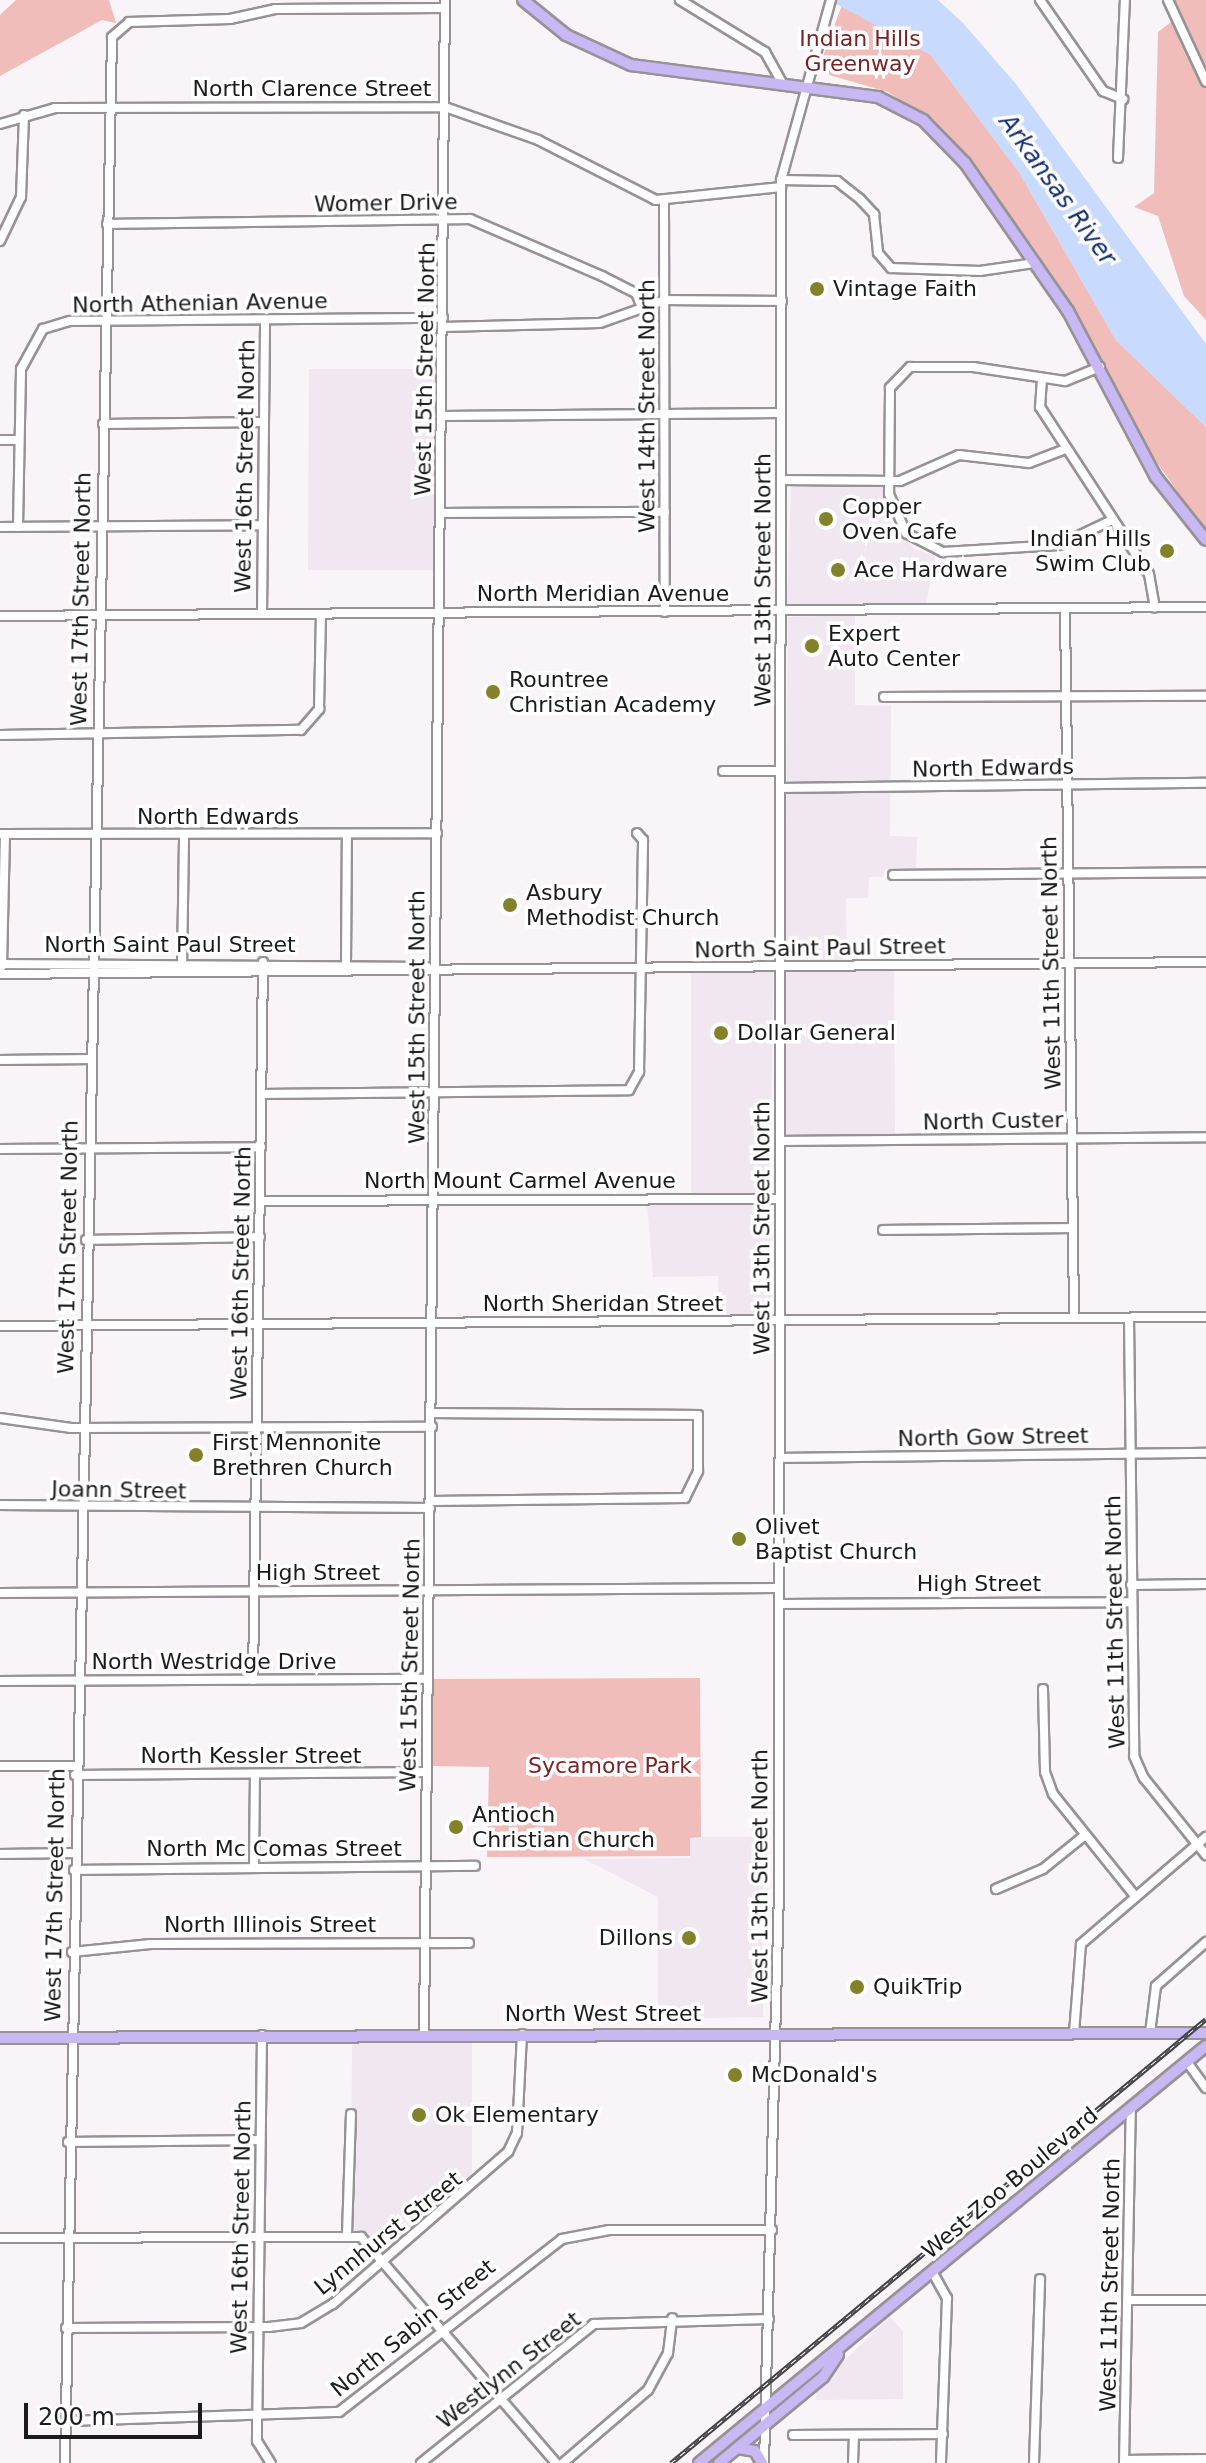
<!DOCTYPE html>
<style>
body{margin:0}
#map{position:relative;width:1206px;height:2463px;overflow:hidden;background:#f8f4f8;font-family:"DejaVu Sans",sans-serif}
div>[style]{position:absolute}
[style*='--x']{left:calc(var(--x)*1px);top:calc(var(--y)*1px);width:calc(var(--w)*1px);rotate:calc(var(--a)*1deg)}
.built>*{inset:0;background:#f0e7f1}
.green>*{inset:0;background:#f1bdbb}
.water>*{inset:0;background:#c8dafd}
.roads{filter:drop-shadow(2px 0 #969296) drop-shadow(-2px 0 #969296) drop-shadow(0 2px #969296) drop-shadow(0 -2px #969296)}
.minor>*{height:8px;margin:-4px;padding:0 4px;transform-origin:4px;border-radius:4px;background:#fff}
.major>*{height:10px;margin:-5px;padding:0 5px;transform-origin:5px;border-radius:5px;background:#c8b9f4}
.rail>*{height:5px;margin-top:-2.5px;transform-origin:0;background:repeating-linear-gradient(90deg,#fff 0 6px,#434243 0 12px);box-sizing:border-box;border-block:2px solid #434243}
.dots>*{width:22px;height:22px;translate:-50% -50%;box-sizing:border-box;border:4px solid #fff;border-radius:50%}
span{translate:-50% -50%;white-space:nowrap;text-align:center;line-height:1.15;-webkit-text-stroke:7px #fff;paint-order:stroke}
.park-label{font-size:22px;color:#772327}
.street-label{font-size:22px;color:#1c1b1c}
.poi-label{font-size:22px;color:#1c1b1c}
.left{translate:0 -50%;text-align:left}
.right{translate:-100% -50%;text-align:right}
.water-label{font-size:24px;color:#152e6f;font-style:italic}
.scale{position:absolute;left:24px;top:2403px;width:178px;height:36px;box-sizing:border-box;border:4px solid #1c1b1c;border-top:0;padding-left:10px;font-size:24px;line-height:28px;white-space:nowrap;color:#1c1b1c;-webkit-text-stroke:6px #fff;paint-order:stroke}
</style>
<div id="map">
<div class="built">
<div style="clip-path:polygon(309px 369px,438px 369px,435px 570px,308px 570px)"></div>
<div style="clip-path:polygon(791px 485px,882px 486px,891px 523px,915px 549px,935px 556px,926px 606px,787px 604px)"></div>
<div style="clip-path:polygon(855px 615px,855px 705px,891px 706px,890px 836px,917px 837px,916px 869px,885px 869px,883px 877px,869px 877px,868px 898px,846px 898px,847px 962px,785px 961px,788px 617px)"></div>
<div style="clip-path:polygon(894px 970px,895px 1135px,785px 1137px,785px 971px)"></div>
<div style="clip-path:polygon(691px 971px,773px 971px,770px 1193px,691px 1195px)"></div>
<div style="clip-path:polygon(772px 1202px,771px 1316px,719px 1317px,718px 1276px,653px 1277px,647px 1203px)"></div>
<div style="clip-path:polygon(690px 1837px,763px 1837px,763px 2017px,658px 2019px,658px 1897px,584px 1859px,690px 1858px)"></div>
<div style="clip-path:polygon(472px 2042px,472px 2182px,385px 2252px,351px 2229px,352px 2043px)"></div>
<div style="clip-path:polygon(890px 2317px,903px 2331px,903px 2399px,816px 2400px,817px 2387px)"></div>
</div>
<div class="green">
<div style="clip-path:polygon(16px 0,109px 0,116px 23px,102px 20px,0 76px,0 15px)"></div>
<div style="clip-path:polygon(1172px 0,1206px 0,1206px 320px,1184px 296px,1158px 216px,1134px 207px,1154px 193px,1158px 32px,1175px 19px)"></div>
<div style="clip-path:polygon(842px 5px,931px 55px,1019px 172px,1116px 340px,1206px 427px,1206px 532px,1141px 440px,1074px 309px,945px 131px,888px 92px,826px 74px,822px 59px)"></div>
<div style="clip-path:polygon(700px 1678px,701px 1837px,690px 1838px,690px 1856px,487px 1857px,489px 1767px,431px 1766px,432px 1679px)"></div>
</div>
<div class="water">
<div style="clip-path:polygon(829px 0,938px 0,963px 23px,1016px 84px,1206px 344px,1206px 427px,1116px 340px,1019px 172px,931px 55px)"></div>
</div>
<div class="roads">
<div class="minor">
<div style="--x:680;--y:0;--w:100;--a:31.5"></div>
<div style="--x:765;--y:52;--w:35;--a:61"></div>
<div style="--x:1040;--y:0;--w:111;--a:55.3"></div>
<div style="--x:1103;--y:91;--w:22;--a:22"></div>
<div style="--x:1168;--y:0;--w:90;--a:65.1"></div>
<div style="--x:0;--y:124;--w:57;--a:-16.2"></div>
<div style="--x:55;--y:108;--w:390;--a:-0.1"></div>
<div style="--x:445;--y:107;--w:99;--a:19.5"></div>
<div style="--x:538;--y:140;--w:132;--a:27"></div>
<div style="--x:656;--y:200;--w:126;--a:-5.9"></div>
<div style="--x:1118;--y:158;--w:158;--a:-87.5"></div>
<div style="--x:781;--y:180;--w:56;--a:1"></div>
<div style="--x:837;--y:181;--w:29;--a:38"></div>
<div style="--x:860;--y:199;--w:21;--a:47"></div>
<div style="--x:874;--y:214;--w:39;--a:84"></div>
<div style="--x:878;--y:253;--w:20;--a:49"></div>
<div style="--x:891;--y:268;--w:89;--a:1.9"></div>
<div style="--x:980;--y:271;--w:56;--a:-8.3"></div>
<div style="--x:664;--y:201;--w:411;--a:89.9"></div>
<div style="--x:107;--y:224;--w:363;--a:-0.8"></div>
<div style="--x:470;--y:219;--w:144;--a:23.4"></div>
<div style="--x:602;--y:276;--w:38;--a:27"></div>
<div style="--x:636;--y:293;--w:13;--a:67"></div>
<div style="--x:0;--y:241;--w:49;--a:-64.5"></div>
<div style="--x:21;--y:197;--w:82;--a:-87.9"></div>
<div style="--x:443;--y:327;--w:157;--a:-1.5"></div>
<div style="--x:600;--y:323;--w:69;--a:-19.5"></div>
<div style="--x:665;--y:300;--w:117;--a:0.5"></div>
<div style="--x:1100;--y:367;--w:38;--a:158"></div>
<div style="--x:1065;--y:381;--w:93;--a:-171.3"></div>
<div style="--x:973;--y:367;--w:63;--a:180"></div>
<div style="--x:910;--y:367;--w:29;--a:134"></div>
<div style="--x:890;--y:388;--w:106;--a:90.5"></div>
<div style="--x:889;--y:494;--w:43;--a:66.4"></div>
<div style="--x:906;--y:533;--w:42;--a:27.2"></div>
<div style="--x:943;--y:552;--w:116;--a:-3.5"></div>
<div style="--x:1059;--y:545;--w:59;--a:-25.3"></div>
<div style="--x:1042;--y:379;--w:28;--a:94"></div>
<div style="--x:1040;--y:407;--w:199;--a:56.9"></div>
<div style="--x:1149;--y:574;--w:34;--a:80"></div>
<div style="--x:442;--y:416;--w:339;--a:-0.5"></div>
<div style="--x:103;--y:424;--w:161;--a:-0.7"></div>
<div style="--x:0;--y:440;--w:19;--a:0"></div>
<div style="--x:781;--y:480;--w:119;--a:0.5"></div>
<div style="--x:900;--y:481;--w:64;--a:-23.8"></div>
<div style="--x:959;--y:455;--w:70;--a:6.5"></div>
<div style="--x:1029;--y:463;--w:40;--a:-21"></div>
<div style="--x:441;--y:513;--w:224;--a:-0.3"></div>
<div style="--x:0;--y:527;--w:262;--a:-0.4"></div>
<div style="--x:18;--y:527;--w:158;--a:-88.9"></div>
<div style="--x:21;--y:369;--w:46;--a:-61.2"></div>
<div style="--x:43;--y:329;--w:28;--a:-17"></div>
<div style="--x:70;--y:321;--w:373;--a:-0.5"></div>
<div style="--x:1065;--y:608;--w:710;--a:89.27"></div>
<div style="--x:262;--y:614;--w:294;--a:-89.4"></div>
<div style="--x:0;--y:616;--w:1206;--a:-0.43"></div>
<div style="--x:884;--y:697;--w:322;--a:-0.2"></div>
<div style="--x:0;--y:735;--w:301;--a:-1"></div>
<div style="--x:301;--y:730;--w:28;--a:-49"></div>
<div style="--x:319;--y:709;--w:95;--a:-88.8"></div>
<div style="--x:723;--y:771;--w:57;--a:0"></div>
<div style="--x:780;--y:788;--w:426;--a:-0.7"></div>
<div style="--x:0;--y:834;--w:437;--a:-0.1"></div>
<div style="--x:893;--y:875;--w:313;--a:-0.5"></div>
<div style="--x:0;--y:964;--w:427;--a:0.4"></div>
<div style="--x:346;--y:965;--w:131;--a:-89.6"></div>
<div style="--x:2;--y:966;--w:132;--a:-88.7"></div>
<div style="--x:182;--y:967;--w:131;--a:-89.1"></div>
<div style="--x:0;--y:974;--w:1206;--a:-0.57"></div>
<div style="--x:0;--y:1060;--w:90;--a:-0.6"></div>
<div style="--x:262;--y:1094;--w:367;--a:-0.6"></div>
<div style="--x:629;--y:1090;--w:21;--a:-61"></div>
<div style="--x:639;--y:1072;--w:232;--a:-89"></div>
<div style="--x:643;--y:840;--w:9;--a:-131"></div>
<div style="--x:780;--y:1141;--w:426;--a:-0.5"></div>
<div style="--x:0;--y:1149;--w:261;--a:-0.4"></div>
<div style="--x:260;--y:1201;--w:520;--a:-0.22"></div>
<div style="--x:883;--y:1230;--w:190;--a:-0.6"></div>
<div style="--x:86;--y:1240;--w:174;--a:-1"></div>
<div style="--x:1129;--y:1318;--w:438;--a:89.3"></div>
<div style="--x:1134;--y:1756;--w:24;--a:66"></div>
<div style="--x:1144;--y:1778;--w:99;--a:51.2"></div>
<div style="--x:0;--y:1326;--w:1206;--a:-0.43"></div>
<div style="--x:0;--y:1418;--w:72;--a:8"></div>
<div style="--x:71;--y:1428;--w:361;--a:-0.2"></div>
<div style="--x:780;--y:1458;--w:426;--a:-0.7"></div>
<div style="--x:430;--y:1501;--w:255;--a:-0.7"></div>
<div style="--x:685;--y:1498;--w:30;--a:-64"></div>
<div style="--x:698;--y:1471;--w:56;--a:-90"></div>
<div style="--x:698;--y:1415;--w:266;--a:-179.6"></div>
<div style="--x:0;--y:1505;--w:430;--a:0.4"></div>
<div style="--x:1131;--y:1585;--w:75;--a:-0.8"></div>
<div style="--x:0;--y:1593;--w:779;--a:-0.37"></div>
<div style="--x:779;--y:1604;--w:352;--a:-0.3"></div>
<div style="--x:253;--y:1680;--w:718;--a:-89.2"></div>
<div style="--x:0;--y:1681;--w:428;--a:-0.3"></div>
<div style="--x:1043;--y:1689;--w:83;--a:88.6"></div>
<div style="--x:1045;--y:1772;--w:23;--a:70"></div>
<div style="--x:1053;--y:1794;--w:131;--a:51.2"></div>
<div style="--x:0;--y:1766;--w:76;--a:0"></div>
<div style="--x:75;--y:1775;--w:352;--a:-0.5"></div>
<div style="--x:0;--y:1854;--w:74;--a:-0.8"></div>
<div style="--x:254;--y:1867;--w:93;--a:-89.4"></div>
<div style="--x:74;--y:1870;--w:401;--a:-0.6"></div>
<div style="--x:996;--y:1889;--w:51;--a:-23.1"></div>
<div style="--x:1043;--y:1869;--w:54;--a:-39"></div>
<div style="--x:72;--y:1952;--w:79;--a:-5.8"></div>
<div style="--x:151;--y:1944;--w:318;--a:-0.2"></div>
<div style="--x:1074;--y:2033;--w:89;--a:-85.5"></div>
<div style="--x:1081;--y:1944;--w:165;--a:-40.6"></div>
<div style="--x:1150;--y:2033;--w:47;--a:-82.7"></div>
<div style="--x:1156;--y:1986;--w:67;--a:-41.3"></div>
<div style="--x:262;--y:2035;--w:383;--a:90.7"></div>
<div style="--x:257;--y:2418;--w:23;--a:90"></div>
<div style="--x:257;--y:2441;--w:26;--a:58"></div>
<div style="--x:424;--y:2035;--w:2035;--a:-89.41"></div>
<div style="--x:1187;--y:2062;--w:32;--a:54"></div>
<div style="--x:68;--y:2142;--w:192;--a:-0.6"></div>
<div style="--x:347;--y:2234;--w:120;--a:-88.1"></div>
<div style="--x:0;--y:2238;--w:361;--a:-0.2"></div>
<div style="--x:361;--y:2237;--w:298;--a:49.2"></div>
<div style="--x:933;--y:2273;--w:29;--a:61"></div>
<div style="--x:947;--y:2298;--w:165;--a:92.1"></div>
<div style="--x:1128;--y:2300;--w:78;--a:0"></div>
<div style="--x:66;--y:2328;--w:203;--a:-0.3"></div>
<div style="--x:269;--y:2327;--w:32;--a:-7"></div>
<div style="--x:301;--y:2323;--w:37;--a:-31"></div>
<div style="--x:333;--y:2304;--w:232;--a:-41"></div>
<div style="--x:508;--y:2152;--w:21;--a:-65"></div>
<div style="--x:517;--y:2133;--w:99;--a:-87.1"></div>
<div style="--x:65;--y:2421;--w:274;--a:-1.9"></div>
<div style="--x:339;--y:2412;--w:282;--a:-37.8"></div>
<div style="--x:562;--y:2239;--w:48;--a:-10.8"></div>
<div style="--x:609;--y:2230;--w:163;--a:0"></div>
<div style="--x:793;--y:2435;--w:150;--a:-0.4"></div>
<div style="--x:1125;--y:2460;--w:81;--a:-0.7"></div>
<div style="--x:65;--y:2463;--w:2426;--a:-88.89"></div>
<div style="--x:112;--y:37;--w:23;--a:-41"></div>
<div style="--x:129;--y:22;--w:101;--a:-1.7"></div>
<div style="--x:230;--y:19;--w:46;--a:-12.5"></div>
<div style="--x:275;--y:9;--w:170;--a:-0.3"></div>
<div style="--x:421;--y:2463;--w:222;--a:-38.8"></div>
<div style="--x:594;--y:2324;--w:175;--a:-1.6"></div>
<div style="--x:563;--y:2463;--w:112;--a:-40.7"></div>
<div style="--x:648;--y:2390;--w:42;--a:-61.6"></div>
<div style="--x:668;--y:2353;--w:35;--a:-83"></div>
<div style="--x:764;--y:2463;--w:574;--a:-88.5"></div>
<div style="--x:779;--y:1889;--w:1709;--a:-89.93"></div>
<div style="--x:781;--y:180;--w:187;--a:-74.5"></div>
<div style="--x:853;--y:2463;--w:28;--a:-88"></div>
<div style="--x:1034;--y:2463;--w:184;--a:-88.1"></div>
<div style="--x:1124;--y:2463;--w:355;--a:-88.9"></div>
</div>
<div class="major">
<div style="--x:523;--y:0;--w:55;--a:39.1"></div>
<div style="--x:566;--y:35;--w:72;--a:24.8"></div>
<div style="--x:631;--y:65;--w:249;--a:7.4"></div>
<div style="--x:878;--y:97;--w:51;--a:27.1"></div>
<div style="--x:923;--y:120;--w:60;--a:45.7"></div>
<div style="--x:965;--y:163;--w:180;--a:55.2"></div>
<div style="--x:1068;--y:311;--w:188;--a:62.1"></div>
<div style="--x:1156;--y:477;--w:80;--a:51.6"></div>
<div style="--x:0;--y:2038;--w:1206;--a:-0.24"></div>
<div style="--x:737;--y:2448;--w:18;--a:9"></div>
<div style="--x:755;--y:2451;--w:14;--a:60"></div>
<div style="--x:699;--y:2463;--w:656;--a:-39.44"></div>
<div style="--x:719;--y:2463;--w:135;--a:-39.6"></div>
<div style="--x:823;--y:2377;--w:27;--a:-56"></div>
</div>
</div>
<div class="rail">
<div style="--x:671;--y:2463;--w:695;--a:-39.69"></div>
</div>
<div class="dots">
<div style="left:817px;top:289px;background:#82822b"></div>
<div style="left:826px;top:519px;background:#82822b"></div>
<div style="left:1167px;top:551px;background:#82822b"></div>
<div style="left:838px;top:570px;background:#82822b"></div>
<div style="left:812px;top:646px;background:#82822b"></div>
<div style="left:493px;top:692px;background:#82822b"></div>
<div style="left:510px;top:905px;background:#82822b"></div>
<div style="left:721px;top:1033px;background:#82822b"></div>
<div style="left:196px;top:1455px;background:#82822b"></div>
<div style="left:739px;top:1539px;background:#82822b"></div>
<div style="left:456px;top:1827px;background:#82822b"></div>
<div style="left:689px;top:1938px;background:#82822b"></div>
<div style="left:857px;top:1987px;background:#82822b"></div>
<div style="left:735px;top:2075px;background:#82822b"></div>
<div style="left:419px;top:2115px;background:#82822b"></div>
</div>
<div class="park-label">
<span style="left:860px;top:51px">Indian Hills<br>Greenway</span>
<span style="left:610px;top:1766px">Sycamore Park</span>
</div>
<div class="street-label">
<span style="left:312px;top:89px">North Clarence Street</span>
<span style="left:386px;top:203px;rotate:-1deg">Womer Drive</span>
<span style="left:200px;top:303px;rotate:-1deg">North Athenian Avenue</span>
<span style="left:425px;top:369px;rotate:-89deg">West 15th Street North</span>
<span style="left:647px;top:406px;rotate:-90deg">West 14th Street North</span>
<span style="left:245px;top:466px;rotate:-89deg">West 16th Street North</span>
<span style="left:763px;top:580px;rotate:-90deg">West 13th Street North</span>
<span style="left:603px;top:594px">North Meridian Avenue</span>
<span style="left:81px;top:599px;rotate:-89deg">West 17th Street North</span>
<span style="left:993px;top:768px;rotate:-1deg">North Edwards</span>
<span style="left:218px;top:817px">North Edwards</span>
<span style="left:170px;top:945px">North Saint Paul Street</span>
<span style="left:820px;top:948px;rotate:-1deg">North Saint Paul Street</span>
<span style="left:1051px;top:963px;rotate:-91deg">West 11th Street North</span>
<span style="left:417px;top:1017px;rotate:-90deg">West 15th Street North</span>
<span style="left:993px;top:1121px;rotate:-1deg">North Custer</span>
<span style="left:520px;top:1181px">North Mount Carmel Avenue</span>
<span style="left:762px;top:1228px;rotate:-90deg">West 13th Street North</span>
<span style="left:68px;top:1247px;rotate:-89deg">West 17th Street North</span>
<span style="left:241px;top:1273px;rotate:-89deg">West 16th Street North</span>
<span style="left:603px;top:1304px">North Sheridan Street</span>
<span style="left:993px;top:1437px;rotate:-1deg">North Gow Street</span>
<span style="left:119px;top:1490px;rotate:1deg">Joann Street</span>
<span style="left:318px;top:1573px">High Street</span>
<span style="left:979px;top:1584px">High Street</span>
<span style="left:1115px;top:1622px;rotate:-91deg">West 11th Street North</span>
<span style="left:214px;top:1662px">North Westridge Drive</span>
<span style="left:410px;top:1665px;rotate:-89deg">West 15th Street North</span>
<span style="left:251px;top:1756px">North Kessler Street</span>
<span style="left:274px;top:1849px">North Mc Comas Street</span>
<span style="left:760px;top:1876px;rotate:-90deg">West 13th Street North</span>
<span style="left:55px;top:1895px;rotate:-89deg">West 17th Street North</span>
<span style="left:270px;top:1925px">North Illinois Street</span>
<span style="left:603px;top:2014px">North West Street</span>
<span style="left:1010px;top:2183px;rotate:-40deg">West Zoo Boulevard</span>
<span style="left:241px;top:2227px;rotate:-89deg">West 16th Street North</span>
<span style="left:388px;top:2233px;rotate:-39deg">Lynnhurst Street</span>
<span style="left:1110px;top:2285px;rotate:-89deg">West 11th Street North</span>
<span style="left:413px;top:2328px;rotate:-39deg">North Sabin Street</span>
<span style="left:509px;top:2370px;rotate:-38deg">Westlynn Street</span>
</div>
<div class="poi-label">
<span class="left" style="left:833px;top:289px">Vintage Faith</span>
<span class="left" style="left:842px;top:519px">Copper<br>Oven Cafe</span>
<span class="right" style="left:1151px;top:551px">Indian Hills<br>Swim Club</span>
<span class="left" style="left:854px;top:570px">Ace Hardware</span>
<span class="left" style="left:828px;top:646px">Expert<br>Auto Center</span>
<span class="left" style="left:509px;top:692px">Rountree<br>Christian Academy</span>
<span class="left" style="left:526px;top:905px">Asbury<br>Methodist Church</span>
<span class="left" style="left:737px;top:1033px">Dollar General</span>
<span class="left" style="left:212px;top:1455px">First Mennonite<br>Brethren Church</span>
<span class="left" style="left:755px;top:1539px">Olivet<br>Baptist Church</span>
<span class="left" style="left:472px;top:1827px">Antioch<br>Christian Church</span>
<span class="right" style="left:673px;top:1938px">Dillons</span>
<span class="left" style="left:873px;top:1987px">QuikTrip</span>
<span class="left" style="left:751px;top:2075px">McDonald's</span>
<span class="left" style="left:435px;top:2115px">Ok Elementary</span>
</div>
<div class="water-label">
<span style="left:1057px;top:190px;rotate:54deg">Arkansas River</span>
</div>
<div class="scale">200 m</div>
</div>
